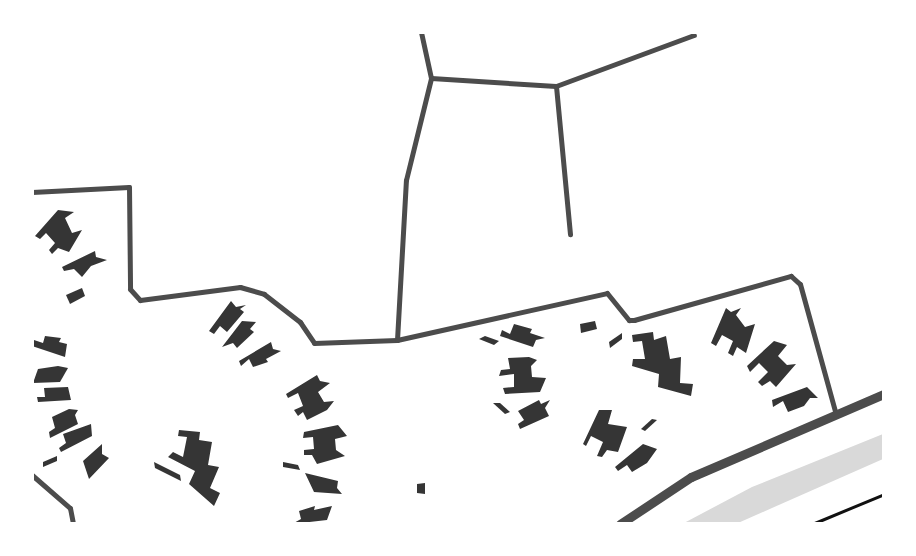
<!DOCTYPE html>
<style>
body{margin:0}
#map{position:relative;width:916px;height:556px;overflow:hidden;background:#fff;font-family:"Exo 2",sans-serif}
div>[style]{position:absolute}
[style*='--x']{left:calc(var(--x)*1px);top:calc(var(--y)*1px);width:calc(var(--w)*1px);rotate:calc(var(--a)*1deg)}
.water>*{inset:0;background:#d9d9d9}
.building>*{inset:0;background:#353535}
.path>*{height:3px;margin:-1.5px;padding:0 1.5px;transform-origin:1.5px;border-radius:1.5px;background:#111}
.minor>*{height:5px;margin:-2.5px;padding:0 2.5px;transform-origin:2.5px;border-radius:2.5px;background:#4c4c4c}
.tertiary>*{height:9px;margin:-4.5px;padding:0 4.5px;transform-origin:4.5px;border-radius:4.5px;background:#4c4c4c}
span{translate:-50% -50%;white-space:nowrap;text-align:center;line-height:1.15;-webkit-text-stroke:4px #fff;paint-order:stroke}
.frame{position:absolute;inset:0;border:34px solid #fff;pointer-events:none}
</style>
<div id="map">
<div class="water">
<div style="clip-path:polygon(883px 434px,883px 459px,738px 523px,684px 523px,752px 487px)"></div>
</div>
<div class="building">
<div style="clip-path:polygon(58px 210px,74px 212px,65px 218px,72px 233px,82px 230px,69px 252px,58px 248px,52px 254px,49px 250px,55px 243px,46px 233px,40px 239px,35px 236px)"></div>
<div style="clip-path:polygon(95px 251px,96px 257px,107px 260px,91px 266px,82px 277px,74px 269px,64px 271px,62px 267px)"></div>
<div style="clip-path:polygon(82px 288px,85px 296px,70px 304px,66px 295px)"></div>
<div style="clip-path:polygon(231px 301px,236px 307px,246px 305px,240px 309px,244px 312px,227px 332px,220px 326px,214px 334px,209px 331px)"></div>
<div style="clip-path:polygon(726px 308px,731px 312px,741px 308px,736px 315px,745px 327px,755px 324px,746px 353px,737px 347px,733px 356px,728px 353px,733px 341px,722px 335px,716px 346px,711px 343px)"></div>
<div style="clip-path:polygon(242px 321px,256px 322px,250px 329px,254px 332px,237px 348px,233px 343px,222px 347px)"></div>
<div style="clip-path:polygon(595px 321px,597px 329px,581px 333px,580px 324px)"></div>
<div style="clip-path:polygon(514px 324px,532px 329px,530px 333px,545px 338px,536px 340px,533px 347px,500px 336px,502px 330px,510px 334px)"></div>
<div style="clip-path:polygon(653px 332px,654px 340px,666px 336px,670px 359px,681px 357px,680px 383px,693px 384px,691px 396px,658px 387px,659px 374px,632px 366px,633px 359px,645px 359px,642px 341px,633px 342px,632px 335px)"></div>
<div style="clip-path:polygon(622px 333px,622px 339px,610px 348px,609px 342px)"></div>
<div style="clip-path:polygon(45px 336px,61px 338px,59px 342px,67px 344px,65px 357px,32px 346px,34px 340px,43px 343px)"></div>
<div style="clip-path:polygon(485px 336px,499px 341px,494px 345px,479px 339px)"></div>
<div style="clip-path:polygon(774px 341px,787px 345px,778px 356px,787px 365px,796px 364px,776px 387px,770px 381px,762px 386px,758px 382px,768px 372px,759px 363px,750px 372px,747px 366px)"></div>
<div style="clip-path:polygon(271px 342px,273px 349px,281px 351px,266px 359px,268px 362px,253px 367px,249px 359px,241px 366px,239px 361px)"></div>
<div style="clip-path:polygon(529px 357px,537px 360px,531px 366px,532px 377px,546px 378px,540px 392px,505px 394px,503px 388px,514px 387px,514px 374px,499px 376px,501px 370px,510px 369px,508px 358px)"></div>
<div style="clip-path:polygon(58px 366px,68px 368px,60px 382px,33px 383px,38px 369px)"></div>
<div style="clip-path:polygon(317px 375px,320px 381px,330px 383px,318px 392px,324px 402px,334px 401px,327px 410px,307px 420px,303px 412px,298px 416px,294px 410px,303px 406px,298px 393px,288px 398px,286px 394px)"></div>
<div style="clip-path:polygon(68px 387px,71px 400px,38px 402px,37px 397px,45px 397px,44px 388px)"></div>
<div style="clip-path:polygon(807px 387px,818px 398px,810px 398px,804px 406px,788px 412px,783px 401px,773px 407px,772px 400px)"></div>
<div style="clip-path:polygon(539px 400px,541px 404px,550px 400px,545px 408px,549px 416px,520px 429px,518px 424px,524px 420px,518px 411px)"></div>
<div style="clip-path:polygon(493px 403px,500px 403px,510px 412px,505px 414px)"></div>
<div style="clip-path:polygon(69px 409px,78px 410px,75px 415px,78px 424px,50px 438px,49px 432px,55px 428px,52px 417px)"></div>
<div style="clip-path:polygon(599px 410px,612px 410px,608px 424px,627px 427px,618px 452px,607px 450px,602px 457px,597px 456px,603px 442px,591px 436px,586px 446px,583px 444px)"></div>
<div style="clip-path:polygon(652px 419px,657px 420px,645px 431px,641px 429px)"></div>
<div style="clip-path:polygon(91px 424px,92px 436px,61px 452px,59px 448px,66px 443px,63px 434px)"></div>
<div style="clip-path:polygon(338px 425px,347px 436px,335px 439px,336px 450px,345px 456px,317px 464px,312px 455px,304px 455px,304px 450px,314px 449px,313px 437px,303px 438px,304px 432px)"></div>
<div style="clip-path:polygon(179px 430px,200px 432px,199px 440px,212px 442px,208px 465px,219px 467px,210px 488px,220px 493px,214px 506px,189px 484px,195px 471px,168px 457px,173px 452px,183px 457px,187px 437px,178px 436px)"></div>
<div style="clip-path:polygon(102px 444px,102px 454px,109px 458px,89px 479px,83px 461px)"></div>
<div style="clip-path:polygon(643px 444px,657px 449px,647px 463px,632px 472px,627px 465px,618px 471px,615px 467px)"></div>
<div style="clip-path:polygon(57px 456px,57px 461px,43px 467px,43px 462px)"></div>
<div style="clip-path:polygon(154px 462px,180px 475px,181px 481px,155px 468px)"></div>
<div style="clip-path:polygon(283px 462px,298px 465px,300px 470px,283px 467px)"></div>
<div style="clip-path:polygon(305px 473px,338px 481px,337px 488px,342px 494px,314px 492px)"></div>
<div style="clip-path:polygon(425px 483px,425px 494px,417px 493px,417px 484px)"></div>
<div style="clip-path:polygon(315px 506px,314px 510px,332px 506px,327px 520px,292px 524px,301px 519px,299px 511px)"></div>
</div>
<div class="path">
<div style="--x:812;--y:524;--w:78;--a:-22.6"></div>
</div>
<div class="minor">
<div style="--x:431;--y:78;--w:125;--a:3.7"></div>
<div style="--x:556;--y:86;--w:147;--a:-20.3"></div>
<div style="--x:556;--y:86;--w:149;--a:84.6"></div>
<div style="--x:32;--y:192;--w:97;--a:-3"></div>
<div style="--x:129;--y:187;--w:102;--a:89.4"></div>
<div style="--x:130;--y:289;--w:15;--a:48"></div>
<div style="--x:140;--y:300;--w:101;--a:-7.4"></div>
<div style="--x:240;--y:287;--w:25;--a:16"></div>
<div style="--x:264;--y:294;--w:46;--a:37.9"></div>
<div style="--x:300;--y:322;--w:25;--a:56"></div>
<div style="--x:314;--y:343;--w:83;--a:-2.1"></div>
<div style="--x:397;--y:340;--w:215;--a:-12.6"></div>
<div style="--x:607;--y:293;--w:35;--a:51"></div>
<div style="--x:629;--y:320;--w:5;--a:0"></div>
<div style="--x:634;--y:320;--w:163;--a:-15.7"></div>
<div style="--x:791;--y:276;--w:12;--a:42"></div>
<div style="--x:800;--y:284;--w:136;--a:74.6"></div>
<div style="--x:397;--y:340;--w:160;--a:-86.8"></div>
<div style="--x:406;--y:180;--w:105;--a:-76.2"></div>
<div style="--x:431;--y:78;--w:47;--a:-102.3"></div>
<div style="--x:32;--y:475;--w:50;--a:41"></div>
<div style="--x:70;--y:508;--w:16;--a:79"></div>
</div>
<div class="tertiary">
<div style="--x:620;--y:524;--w:85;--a:-33.5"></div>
<div style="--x:691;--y:477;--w:210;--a:-23.3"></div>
</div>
<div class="frame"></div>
</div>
